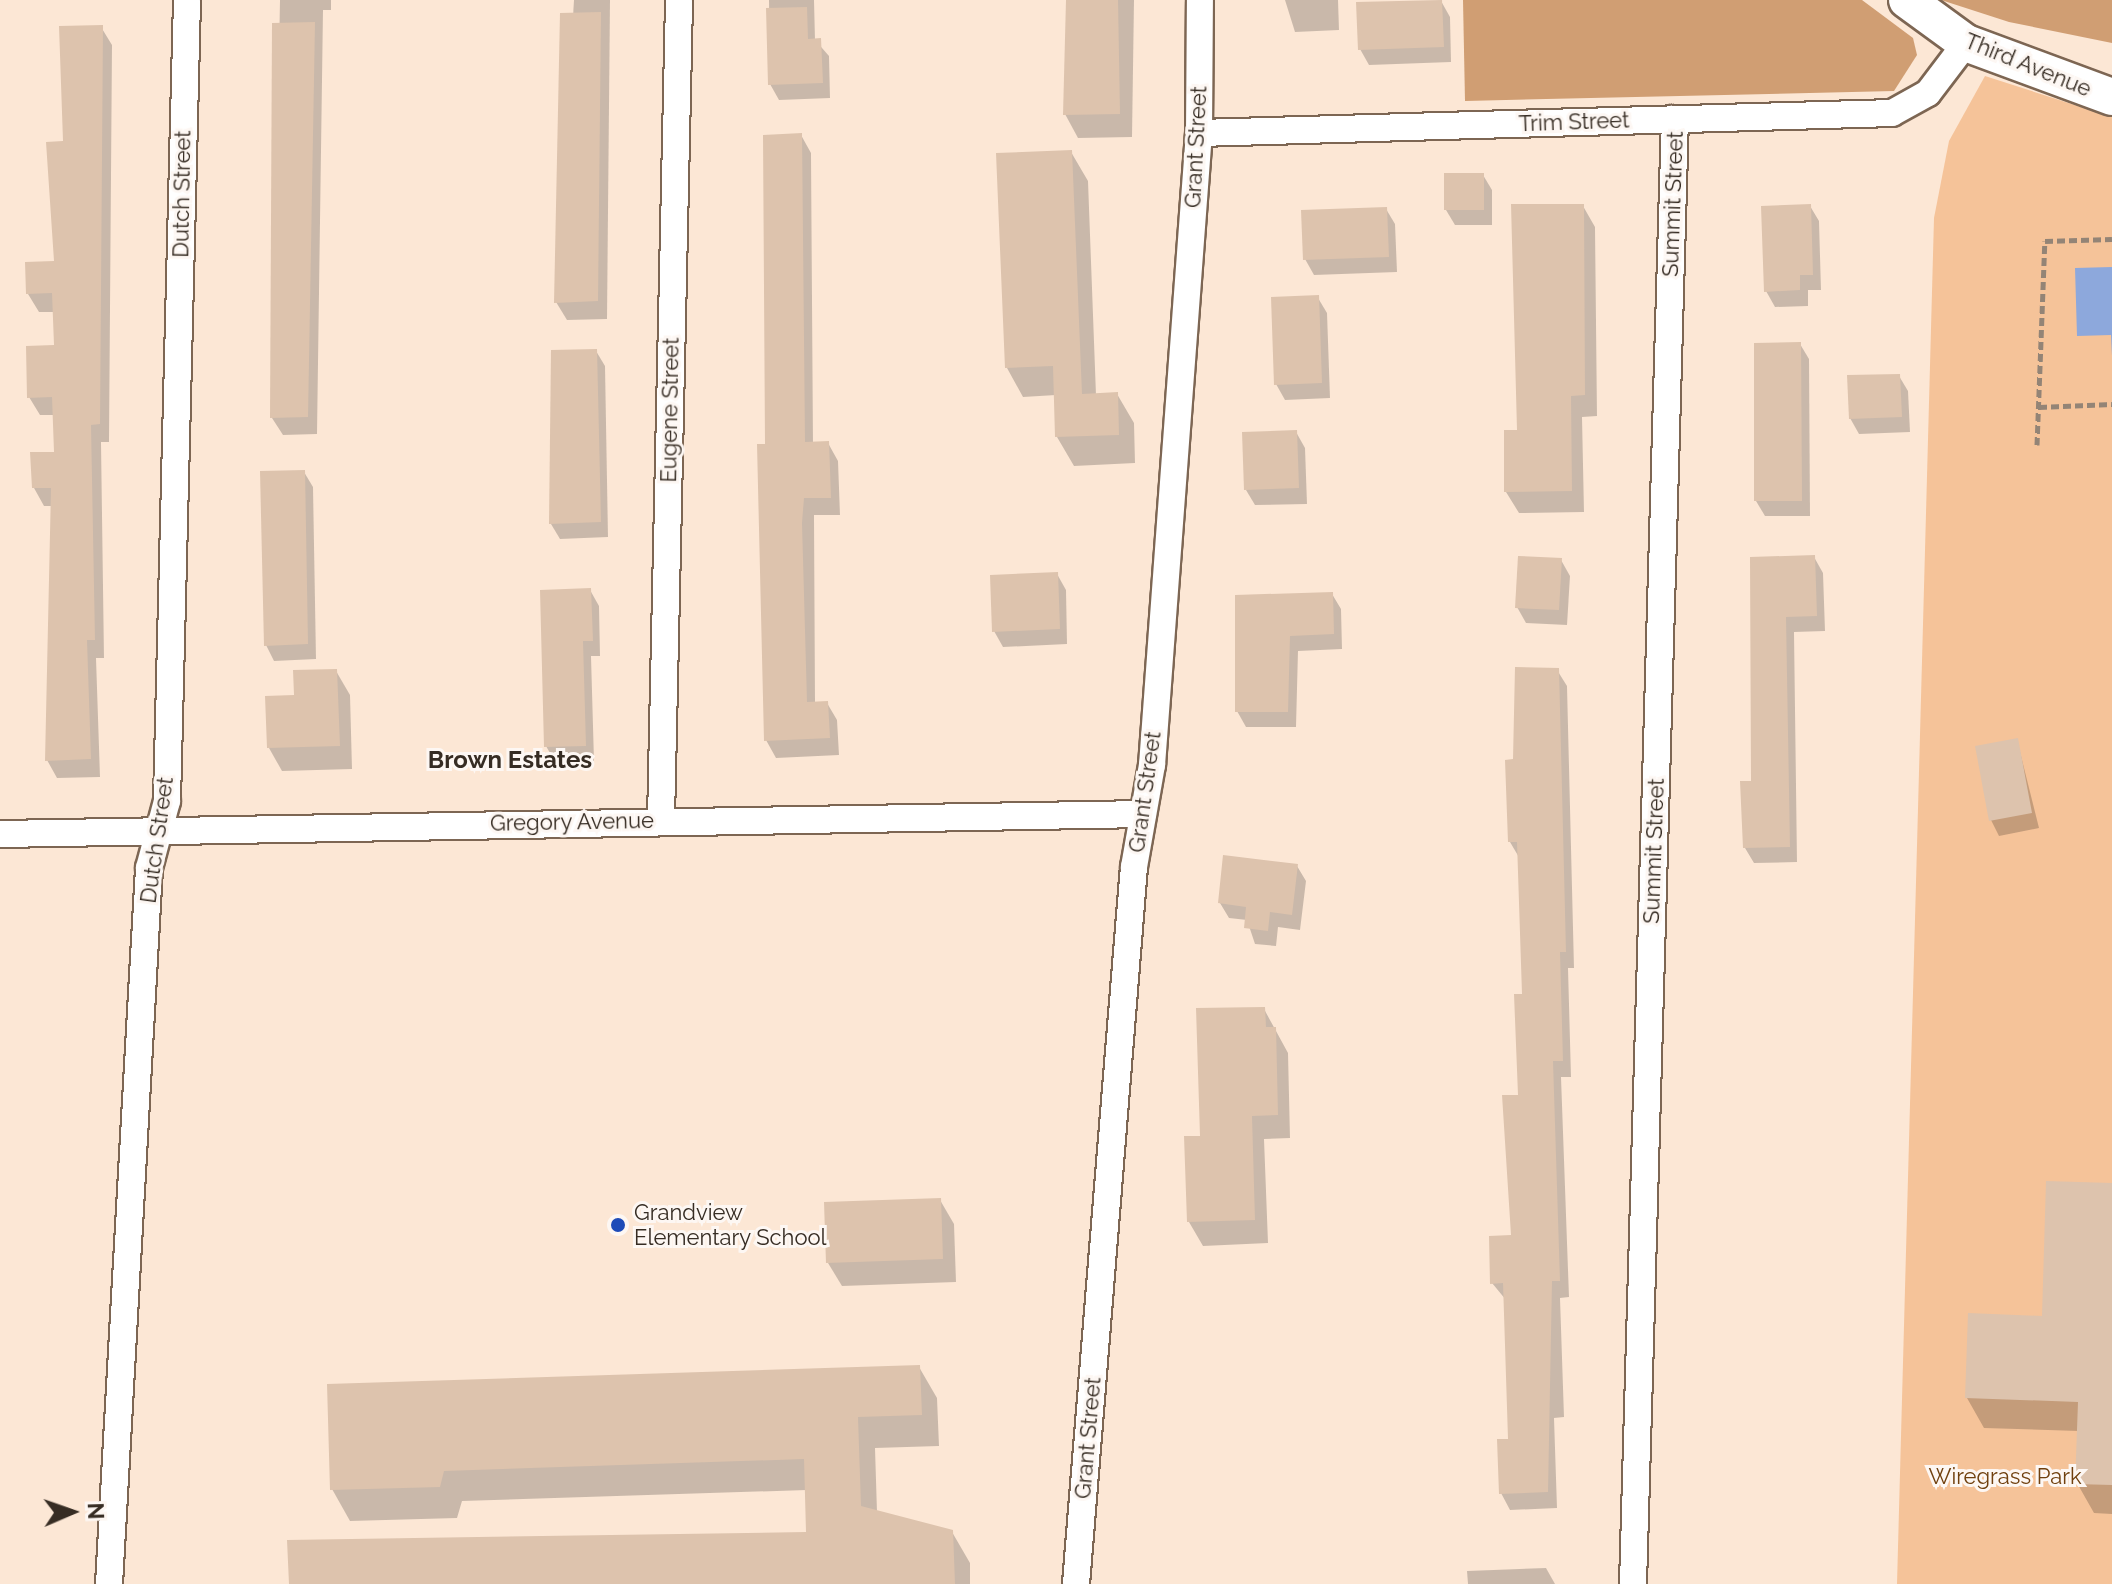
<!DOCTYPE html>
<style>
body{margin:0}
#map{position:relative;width:2112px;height:1584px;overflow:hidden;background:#fce7d5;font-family:Raleway,sans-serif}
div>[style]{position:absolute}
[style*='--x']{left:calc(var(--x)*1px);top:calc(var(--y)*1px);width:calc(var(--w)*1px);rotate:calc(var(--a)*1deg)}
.green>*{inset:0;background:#f5c399}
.forest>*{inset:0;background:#d09e73}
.water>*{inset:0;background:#8da8dc}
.shadow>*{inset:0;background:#0003}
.building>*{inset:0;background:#ddc3ad}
.path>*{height:5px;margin-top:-2.5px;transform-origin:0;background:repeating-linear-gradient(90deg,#938476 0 8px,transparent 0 12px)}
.roads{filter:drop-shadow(2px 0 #7d6653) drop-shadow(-2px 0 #7d6653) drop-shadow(0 2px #7d6653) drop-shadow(0 -2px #7d6653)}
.street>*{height:26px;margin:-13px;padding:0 13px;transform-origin:13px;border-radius:13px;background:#fff}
.secondary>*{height:36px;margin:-18px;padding:0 18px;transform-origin:18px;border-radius:18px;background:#fff}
.dots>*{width:22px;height:22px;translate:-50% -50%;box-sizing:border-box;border:4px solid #fdf7f3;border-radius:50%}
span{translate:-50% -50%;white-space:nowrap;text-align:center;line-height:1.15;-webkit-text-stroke:6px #fdf7f3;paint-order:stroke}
.street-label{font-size:22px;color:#362c23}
.poi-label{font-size:22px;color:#362c23}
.left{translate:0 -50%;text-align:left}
.park-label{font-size:22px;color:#70400e}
.neighbourhood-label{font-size:24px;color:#362c23;font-weight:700}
.north{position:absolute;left:32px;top:1472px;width:80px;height:80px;-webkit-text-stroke:6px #fdf7f3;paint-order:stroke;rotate:88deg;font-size:22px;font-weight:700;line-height:32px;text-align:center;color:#362c23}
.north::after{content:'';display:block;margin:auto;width:28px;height:36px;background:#362c23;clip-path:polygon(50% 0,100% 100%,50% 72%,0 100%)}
</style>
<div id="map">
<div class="green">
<div style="clip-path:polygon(1985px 76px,2112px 117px,2112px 1584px,1897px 1584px,1934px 218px,1949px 141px)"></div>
</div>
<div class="forest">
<div style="clip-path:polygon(1463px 0,1862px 0,1913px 38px,1917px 55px,1894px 91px,1465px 101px)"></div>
<div style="clip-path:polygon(1941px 0,2112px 0,2112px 43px,2009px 22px)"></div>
</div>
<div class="water">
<div style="clip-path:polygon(2112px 267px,2112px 356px,2111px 335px,2077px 336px,2075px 268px)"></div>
</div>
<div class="shadow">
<div style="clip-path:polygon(280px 0,331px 0,331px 10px,323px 10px,317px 434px,283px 435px,272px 418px)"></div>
<div style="clip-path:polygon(574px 0,610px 0,607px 319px,567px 320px,556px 302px)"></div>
<div style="clip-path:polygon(769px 0,814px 0,815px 40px,829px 56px,830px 98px,779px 100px,770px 84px)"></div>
<div style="clip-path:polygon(1067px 0,1134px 0,1132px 137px,1078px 138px,1065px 114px)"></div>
<div style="clip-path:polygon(1285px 0,1338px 0,1339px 30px,1295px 32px)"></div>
<div style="clip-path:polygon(1441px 1px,1450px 17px,1451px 62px,1369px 65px,1360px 49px)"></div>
<div style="clip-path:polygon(101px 27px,112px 45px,109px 442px,101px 442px,104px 658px,96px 658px,100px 777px,57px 778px,47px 760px,53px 506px,44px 506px,34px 488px,56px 454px,54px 415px,40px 415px,29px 397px,56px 347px,54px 312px,39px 312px,28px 294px,56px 263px,65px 143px)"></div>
<div style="clip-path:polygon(801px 135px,811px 153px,813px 444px,828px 443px,838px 461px,840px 515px,814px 515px,815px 703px,827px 703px,837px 720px,839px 755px,776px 758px,766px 740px,767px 446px)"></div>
<div style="clip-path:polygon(1071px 152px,1088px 181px,1096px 395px,1117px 394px,1134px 423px,1135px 463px,1074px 466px,1057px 437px,1056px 395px,1023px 397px,1007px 368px)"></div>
<div style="clip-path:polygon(1483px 175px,1492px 190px,1492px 225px,1455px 225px,1446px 210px)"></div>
<div style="clip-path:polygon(1583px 206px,1595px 227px,1597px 416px,1582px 417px,1584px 512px,1519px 513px,1506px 492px)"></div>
<div style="clip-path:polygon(1810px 206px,1819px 221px,1821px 290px,1808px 290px,1808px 306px,1775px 307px,1766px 291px)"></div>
<div style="clip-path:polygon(1386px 209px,1395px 224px,1397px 272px,1314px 275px,1305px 259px)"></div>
<div style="clip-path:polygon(1318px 298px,1327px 313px,1330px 398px,1285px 400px,1276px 384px)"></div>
<div style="clip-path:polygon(1800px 344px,1809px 359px,1810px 516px,1765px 516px,1756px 501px)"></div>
<div style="clip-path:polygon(596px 351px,605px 366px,608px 537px,560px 539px,551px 524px)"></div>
<div style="clip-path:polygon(1899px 376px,1908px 391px,1910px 432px,1859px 434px,1850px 418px)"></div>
<div style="clip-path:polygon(1296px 432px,1305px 448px,1307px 504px,1255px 505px,1246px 490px)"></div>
<div style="clip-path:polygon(304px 472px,313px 487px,316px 659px,274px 661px,266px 645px)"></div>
<div style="clip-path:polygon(1814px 557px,1823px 573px,1825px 631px,1794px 632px,1797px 862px,1754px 863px,1745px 848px,1753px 783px,1752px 559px)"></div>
<div style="clip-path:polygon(1561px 560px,1570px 576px,1567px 625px,1526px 623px,1517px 607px)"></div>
<div style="clip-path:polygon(1057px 574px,1066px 590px,1067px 644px,1003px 647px,994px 631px)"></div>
<div style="clip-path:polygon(590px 590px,599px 606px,600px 656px,591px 656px,594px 761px,555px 762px,546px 746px)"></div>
<div style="clip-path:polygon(1332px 594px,1341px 609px,1342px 649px,1298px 651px,1296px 727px,1246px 727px,1237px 711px,1237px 597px)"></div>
<div style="clip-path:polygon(1557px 670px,1567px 686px,1574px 968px,1568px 968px,1571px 1077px,1561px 1077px,1569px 1297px,1560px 1298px,1564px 1417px,1554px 1418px,1557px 1508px,1510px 1510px,1501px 1493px,1510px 1441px,1506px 1300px,1492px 1283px,1514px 1237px,1525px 996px,1520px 859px,1510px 842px,1515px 761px)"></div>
<div style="clip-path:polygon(336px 671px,350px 695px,352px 769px,282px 771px,269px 748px,296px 697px)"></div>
<div style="clip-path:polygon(2017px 740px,2039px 828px,1999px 836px,1991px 820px)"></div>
<div style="clip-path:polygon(1297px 866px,1306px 881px,1300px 930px,1278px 927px,1276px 946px,1255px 944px,1247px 920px,1229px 918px,1220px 903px)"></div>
<div style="clip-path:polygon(1264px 1009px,1288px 1053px,1290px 1138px,1264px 1139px,1268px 1243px,1203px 1246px,1189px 1222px,1202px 1138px)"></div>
<div style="clip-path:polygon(2112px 1185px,2112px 1514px,2094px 1513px,2077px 1483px,2079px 1431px,1984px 1428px,1967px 1398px,2044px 1318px)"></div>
<div style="clip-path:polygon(940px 1200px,954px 1224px,956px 1282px,842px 1286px,828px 1263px)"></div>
<div style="clip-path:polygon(919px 1367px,937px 1398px,939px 1446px,875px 1448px,877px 1512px,952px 1532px,970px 1563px,970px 1584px,291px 1584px,808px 1534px,807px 1490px,462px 1501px,457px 1518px,350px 1521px,332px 1489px)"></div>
<div style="clip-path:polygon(1546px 1568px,1555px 1584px,1468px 1584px,1467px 1571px)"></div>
</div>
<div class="building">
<div style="clip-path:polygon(1066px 0,1118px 0,1120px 114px,1063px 115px)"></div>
<div style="clip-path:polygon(1442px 0,1444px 47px,1358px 50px,1356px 2px)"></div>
<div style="clip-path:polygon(807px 7px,808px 39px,821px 38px,823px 83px,768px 85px,766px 8px)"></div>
<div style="clip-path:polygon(601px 12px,598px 301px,554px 303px,560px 13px)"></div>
<div style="clip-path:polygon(315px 22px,308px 417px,270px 418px,272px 23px)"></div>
<div style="clip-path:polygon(103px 25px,100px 424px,91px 425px,95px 640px,87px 640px,91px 759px,45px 761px,51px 488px,32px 488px,30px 452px,54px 452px,52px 397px,27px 398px,26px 346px,54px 345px,52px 293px,26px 294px,25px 262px,54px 261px,46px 142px,63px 141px,59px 26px)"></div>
<div style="clip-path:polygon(802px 133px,805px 442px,829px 441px,831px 498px,804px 498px,802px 523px,807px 702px,828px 701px,830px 738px,764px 741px,757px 444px,765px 444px,763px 135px)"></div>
<div style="clip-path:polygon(1072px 150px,1082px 394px,1118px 392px,1119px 435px,1055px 437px,1053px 366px,1005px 368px,996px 153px)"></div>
<div style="clip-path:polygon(1444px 173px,1484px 173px,1484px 210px,1444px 210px)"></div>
<div style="clip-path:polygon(1511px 204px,1584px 204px,1585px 395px,1571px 396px,1572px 491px,1504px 492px,1504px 430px,1517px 430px)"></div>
<div style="clip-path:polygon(1811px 204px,1813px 275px,1800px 275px,1800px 290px,1764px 292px,1761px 206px)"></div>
<div style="clip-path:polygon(1387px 207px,1389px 257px,1303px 260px,1301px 210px)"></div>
<div style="clip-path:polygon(1319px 295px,1322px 383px,1274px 385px,1271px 297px)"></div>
<div style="clip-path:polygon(1801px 342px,1802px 501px,1754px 501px,1754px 343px)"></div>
<div style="clip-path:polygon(597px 349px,601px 522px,549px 524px,551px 350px)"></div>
<div style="clip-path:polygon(1900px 374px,1902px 417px,1849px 419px,1847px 375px)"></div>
<div style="clip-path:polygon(1297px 430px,1299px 488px,1244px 490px,1242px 432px)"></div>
<div style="clip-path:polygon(305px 470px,308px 644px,264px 646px,260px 471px)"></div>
<div style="clip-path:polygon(1815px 555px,1817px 616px,1786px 617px,1790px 847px,1743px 848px,1740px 781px,1751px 781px,1750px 557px)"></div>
<div style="clip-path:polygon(1518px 556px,1562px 558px,1559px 610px,1515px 608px)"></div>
<div style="clip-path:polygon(1058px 572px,1060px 629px,992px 632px,990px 575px)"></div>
<div style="clip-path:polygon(591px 588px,593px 641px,583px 641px,586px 746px,544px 747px,540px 590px)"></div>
<div style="clip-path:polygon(1333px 592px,1334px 634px,1290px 636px,1288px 712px,1235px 712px,1235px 595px)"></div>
<div style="clip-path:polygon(1515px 667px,1559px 668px,1566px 952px,1560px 952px,1563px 1061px,1553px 1061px,1560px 1281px,1552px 1281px,1548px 1492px,1499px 1494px,1497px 1439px,1508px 1439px,1503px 1283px,1490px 1284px,1489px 1236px,1511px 1235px,1502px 1095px,1518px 1095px,1514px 994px,1522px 994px,1517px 842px,1508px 842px,1505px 760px,1513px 759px)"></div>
<div style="clip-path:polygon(337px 669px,340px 746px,267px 748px,265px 696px,294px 695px,293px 670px)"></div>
<div style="clip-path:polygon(2018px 738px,2032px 813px,1989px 821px,1975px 746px)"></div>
<div style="clip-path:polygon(1223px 855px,1298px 864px,1292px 915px,1270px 912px,1268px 931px,1244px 928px,1246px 907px,1218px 903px)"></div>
<div style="clip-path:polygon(1265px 1007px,1266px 1027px,1276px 1027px,1278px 1115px,1252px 1116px,1255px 1220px,1187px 1222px,1184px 1136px,1200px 1136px,1196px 1008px)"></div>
<div style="clip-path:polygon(2046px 1181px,2112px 1183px,2112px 1485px,2075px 1484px,2078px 1402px,1965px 1398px,1968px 1313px,2042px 1316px)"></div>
<div style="clip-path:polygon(941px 1198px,943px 1259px,826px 1263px,824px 1202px)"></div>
<div style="clip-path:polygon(920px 1365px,922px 1415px,858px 1417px,861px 1506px,953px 1530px,955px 1584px,289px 1584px,287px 1540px,806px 1532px,804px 1459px,444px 1471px,440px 1487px,330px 1490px,327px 1384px)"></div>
</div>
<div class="path">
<div style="--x:2039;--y:407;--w:73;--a:-2.4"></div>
<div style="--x:2037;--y:445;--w:204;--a:-87.8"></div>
<div style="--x:2045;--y:241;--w:67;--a:-1.7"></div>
</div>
<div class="roads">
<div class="street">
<div style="--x:1199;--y:133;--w:693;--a:-1.65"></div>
<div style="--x:1892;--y:113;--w:41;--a:-29.1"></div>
<div style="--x:1928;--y:93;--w:63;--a:-52.8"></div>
<div style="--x:661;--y:820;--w:820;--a:-88.74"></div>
<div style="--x:0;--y:834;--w:1143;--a:-1"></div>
<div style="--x:109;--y:1584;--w:717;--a:-86.8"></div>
<div style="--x:149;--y:868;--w:69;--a:-75"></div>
<div style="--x:167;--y:801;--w:801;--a:-88.57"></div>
<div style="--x:1076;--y:1584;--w:719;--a:-85.38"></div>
<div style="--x:1134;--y:867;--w:104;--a:-80"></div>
<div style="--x:1152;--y:765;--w:634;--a:-85.75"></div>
<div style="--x:1199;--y:133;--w:133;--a:-89.6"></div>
<div style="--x:1633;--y:1584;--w:1466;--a:-88.36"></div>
</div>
<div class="secondary">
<div style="--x:1907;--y:0;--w:73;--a:36.1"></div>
<div style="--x:1966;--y:43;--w:156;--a:20.3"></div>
</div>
</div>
<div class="dots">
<div style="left:618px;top:1225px;background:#1d4bb8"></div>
</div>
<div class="street-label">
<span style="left:2028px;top:65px;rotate:22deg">Third Avenue</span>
<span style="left:1574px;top:122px;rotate:-2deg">Trim Street</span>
<span style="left:1196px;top:147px;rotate:-87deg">Grant Street</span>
<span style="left:182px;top:194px;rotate:-89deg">Dutch Street</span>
<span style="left:1673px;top:204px;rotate:-88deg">Summit Street</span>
<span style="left:670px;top:410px;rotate:-89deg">Eugene Street</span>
<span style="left:1145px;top:792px;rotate:-82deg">Grant Street</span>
<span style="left:572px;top:822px;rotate:-1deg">Gregory Avenue</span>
<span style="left:157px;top:840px;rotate:-82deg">Dutch Street</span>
<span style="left:1654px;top:851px;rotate:-88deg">Summit Street</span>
<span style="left:1088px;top:1438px;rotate:-85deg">Grant Street</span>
</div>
<div class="poi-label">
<span class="left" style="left:634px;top:1225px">Grandview<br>Elementary School</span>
</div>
<div class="park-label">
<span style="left:2005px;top:1477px">Wiregrass Park</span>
</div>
<div class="neighbourhood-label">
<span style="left:510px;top:760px">Brown Estates</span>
</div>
<div class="north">N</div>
</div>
